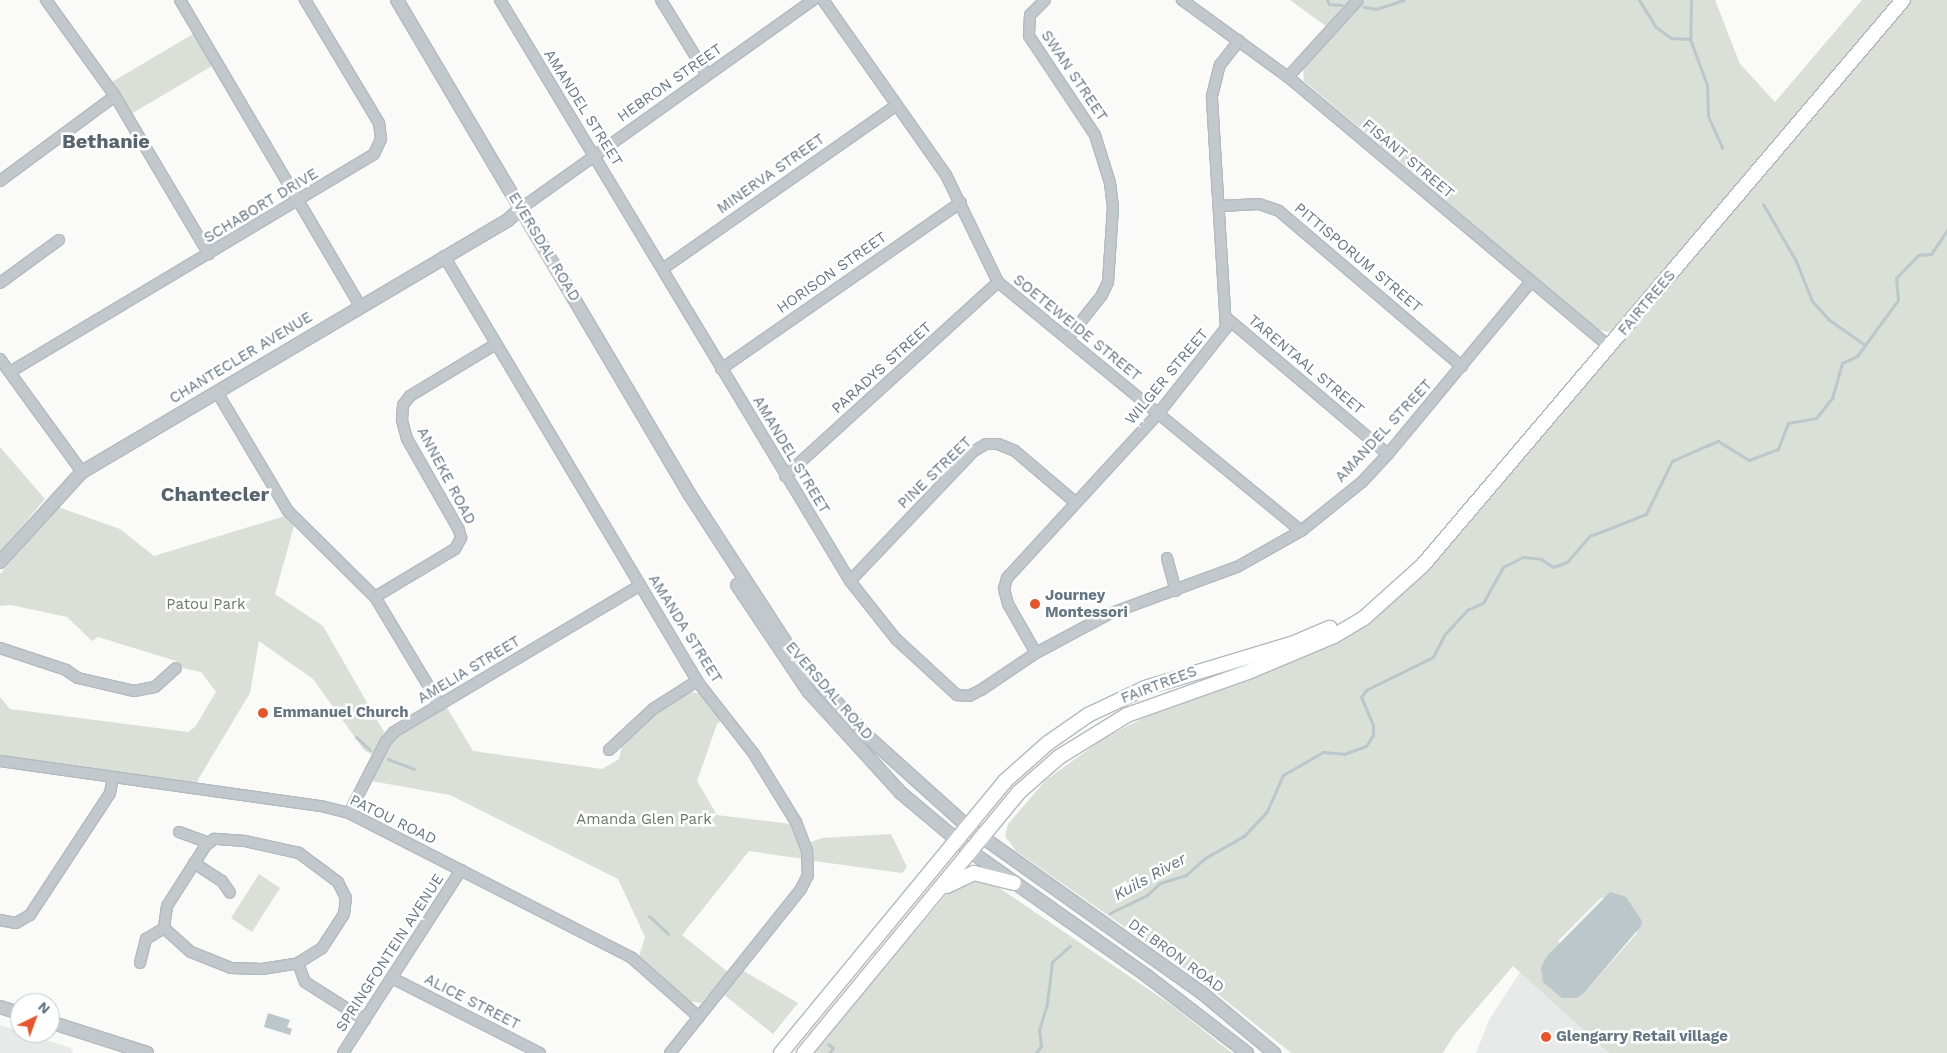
<!DOCTYPE html>
<style>
body{margin:0}
#map{position:relative;width:1947px;height:1053px;overflow:hidden;background:#fafaf8;font-family:"Work Sans",sans-serif}
div>[style]{position:absolute}
[style*='--x']{left:calc(var(--x)*1px);top:calc(var(--y)*1px);width:calc(var(--w)*1px);rotate:calc(var(--a)*1deg)}
.built>*{inset:0;background:#e8e9e9}
.green>*{inset:0;background:#dadfd7}
.water>*{inset:0;background:#bbc7cb}
.stream>*{height:3px;margin:-1.5px;padding:0 1.5px;transform-origin:1.5px;border-radius:1.5px;background:#bbc7cb}
.roads{filter:drop-shadow(1px 0 #b3babf) drop-shadow(-1px 0 #b3babf) drop-shadow(0 1px #b3babf) drop-shadow(0 -1px #b3babf)}
.minor>*{height:10px;margin:-5px;padding:0 5px;transform-origin:5px;border-radius:5px;background:#c3c8cc}
.tertiary>*{height:12px;margin:-6px;padding:0 6px;transform-origin:6px;border-radius:6px;background:#c3c8cc}
.secondary>*{height:14px;margin:-7px;padding:0 7px;transform-origin:7px;border-radius:7px;background:#fff}
.dots>*{width:14px;height:14px;translate:-50% -50%;box-sizing:border-box;border:2px solid #fff;border-radius:50%}
span{translate:-50% -50%;white-space:nowrap;text-align:center;line-height:1.15;-webkit-text-stroke:5px #fff;paint-order:stroke}
.street-label{font-size:15px;color:#657683}
.poi-label{font-size:15px;color:#657683;font-weight:700}
.left{translate:0 -50%;text-align:left}
.park-label{font-size:15px;color:#687a64}
.water-label{font-size:16px;color:#60757c;font-style:italic}
.district-label{font-size:20px;color:#57646e;font-weight:700}
.north{position:absolute;left:10px;top:993px;width:50px;height:50px;box-sizing:border-box;background:#fff;border:1px solid #c1c8cd;border-radius:50%;rotate:42deg;font-size:14px;font-weight:700;line-height:20px;text-align:center;color:#657683}
.north::after{content:'';display:block;margin:auto;width:18px;height:22px;background:#e4572e;clip-path:polygon(50% 0,100% 100%,50% 72%,0 100%)}
</style>
<div id="map">
<div class="built">
<div style="clip-path:polygon(1520px 972px,1609px 1053px,1476px 1053px,1489px 1020px)"></div>
<div style="clip-path:polygon(0 1025px,71px 1048px,73px 1053px,0 1053px)"></div>
</div>
<div class="green">
<div style="clip-path:polygon(1290px 0,1352px 0,1327px 27px)"></div>
<div style="clip-path:polygon(1366px 0,1715px 0,1740px 64px,1775px 102px,1862px 0,1895px 0,1615px 328px,1607px 332px,1597px 329px,1304px 81px,1303px 69px)"></div>
<div style="clip-path:polygon(evenodd,1911px 0,1947px 0,1947px 1053px,1609px 1053px,1513px 966px,1454px 1035px,1443px 1053px,1291px 1053px,1199px 979px,1016px 851px,1005px 836px,1008px 824px,1046px 780px,1103px 739px,1158px 710px,1222px 689px,1352px 630px,1404px 592px,1462px 532px,1911px 0,1602px 897px,1637px 933px,1585px 992px,1576px 998px,1562px 998px,1559px 940px,1602px 897px)"></div>
<div style="clip-path:polygon(193px 34px,212px 66px,131px 114px,112px 82px)"></div>
<div style="clip-path:polygon(0 447px,45px 499px,0 552px)"></div>
<div style="clip-path:polygon(58px 507px,120px 529px,154px 556px,285px 516px,294px 526px,275px 594px,323px 626px,384px 732px,373px 755px,364px 750px,313px 679px,259px 641px,250px 693px,196px 783px,0 756px,0 697px,10px 709px,188px 732px,195px 727px,216px 692px,201px 672px,183px 668px,176px 661px,98px 637px,92px 641px,67px 617px,11px 605px,0 606px,0 574px)"></div>
<div style="clip-path:polygon(690px 692px,702px 694px,722px 720px,717px 724px,697px 781px,717px 815px,792px 824px,804px 859px,749px 851px,682px 935px,728px 972px,701px 1003px,689px 1001px,639px 956px,645px 937px,618px 879px,450px 795px,371px 781px,396px 736px,446px 706px,473px 751px,602px 769px,619px 759px,622px 746px,650px 718px)"></div>
<div style="clip-path:polygon(891px 834px,907px 867px,902px 873px,814px 861px,811px 842px,822px 838px)"></div>
<div style="clip-path:polygon(259px 874px,280px 888px,252px 932px,231px 918px)"></div>
<div style="clip-path:polygon(976px 879px,995px 885px,1173px 1006px,1232px 1053px,813px 1053px,956px 883px)"></div>
<div style="clip-path:polygon(742px 970px,798px 1003px,773px 1034px,723px 994px)"></div>
</div>
<div class="water">
<div style="clip-path:polygon(1610px 892px,1626px 897px,1642px 921px,1641px 926px,1585px 992px,1577px 998px,1562px 998px,1543px 982px,1541px 968px,1547px 956px)"></div>
<div style="clip-path:polygon(268px 1013px,290px 1020px,287px 1027px,292px 1029px,290px 1035px,264px 1027px)"></div>
</div>
<div class="stream">
<div style="--x:1327;--y:0;--w:4;--a:63"></div>
<div style="--x:1329;--y:4;--w:13;--a:4"></div>
<div style="--x:1639;--y:0;--w:32;--a:58"></div>
<div style="--x:1656;--y:27;--w:19;--a:36"></div>
<div style="--x:1671;--y:38;--w:19;--a:3"></div>
<div style="--x:1691;--y:0;--w:39;--a:91"></div>
<div style="--x:1690;--y:39;--w:49;--a:69.7"></div>
<div style="--x:1707;--y:85;--w:31;--a:88"></div>
<div style="--x:1708;--y:116;--w:35;--a:66"></div>
<div style="--x:1364;--y:7;--w:12;--a:9"></div>
<div style="--x:1376;--y:9;--w:29;--a:-18"></div>
<div style="--x:1763;--y:204;--w:66;--a:59.9"></div>
<div style="--x:1796;--y:261;--w:43;--a:68.2"></div>
<div style="--x:1812;--y:301;--w:24;--a:48"></div>
<div style="--x:1828;--y:319;--w:45;--a:35.1"></div>
<div style="--x:356;--y:737;--w:19;--a:43"></div>
<div style="--x:388;--y:759;--w:28;--a:21"></div>
<div style="--x:1110;--y:913;--w:41;--a:-25.9"></div>
<div style="--x:1147;--y:895;--w:18;--a:-43"></div>
<div style="--x:1160;--y:883;--w:27;--a:-17"></div>
<div style="--x:1186;--y:875;--w:25;--a:-42"></div>
<div style="--x:1205;--y:858;--w:45;--a:-29.4"></div>
<div style="--x:1244;--y:836;--w:34;--a:-47"></div>
<div style="--x:1267;--y:811;--w:39;--a:-66"></div>
<div style="--x:1283;--y:775;--w:46;--a:-29.9"></div>
<div style="--x:1323;--y:752;--w:21;--a:5"></div>
<div style="--x:1344;--y:754;--w:23;--a:-20"></div>
<div style="--x:1366;--y:746;--w:13;--a:-58"></div>
<div style="--x:1373;--y:735;--w:10;--a:-90"></div>
<div style="--x:1373;--y:725;--w:30;--a:-113"></div>
<div style="--x:1361;--y:697;--w:9;--a:-54"></div>
<div style="--x:1366;--y:690;--w:75;--a:-26.2"></div>
<div style="--x:1433;--y:657;--w:25;--a:-63"></div>
<div style="--x:1444;--y:635;--w:34;--a:-47"></div>
<div style="--x:1467;--y:610;--w:17;--a:-24"></div>
<div style="--x:1483;--y:603;--w:41;--a:-60.9"></div>
<div style="--x:1503;--y:567;--w:22;--a:-27"></div>
<div style="--x:1523;--y:557;--w:18;--a:6"></div>
<div style="--x:1541;--y:559;--w:14;--a:34"></div>
<div style="--x:1553;--y:567;--w:15;--a:-20"></div>
<div style="--x:1567;--y:562;--w:35;--a:-49"></div>
<div style="--x:1590;--y:536;--w:60;--a:-21.4"></div>
<div style="--x:1646;--y:514;--w:59;--a:-63.9"></div>
<div style="--x:1672;--y:461;--w:37;--a:-24"></div>
<div style="--x:1706;--y:446;--w:13;--a:-23"></div>
<div style="--x:1718;--y:441;--w:36;--a:32"></div>
<div style="--x:1749;--y:460;--w:31;--a:-21"></div>
<div style="--x:1778;--y:449;--w:28;--a:-69"></div>
<div style="--x:1788;--y:423;--w:28;--a:-10"></div>
<div style="--x:1816;--y:418;--w:26;--a:-51"></div>
<div style="--x:1832;--y:398;--w:36;--a:-74"></div>
<div style="--x:1842;--y:363;--w:17;--a:-25"></div>
<div style="--x:1857;--y:356;--w:69;--a:-53.8"></div>
<div style="--x:1898;--y:300;--w:22;--a:-95"></div>
<div style="--x:1896;--y:278;--w:32;--a:-46"></div>
<div style="--x:1918;--y:255;--w:13;--a:-4"></div>
<div style="--x:1931;--y:254;--w:29;--a:-56"></div>
<div style="--x:649;--y:916;--w:26;--a:43"></div>
<div style="--x:828;--y:1044;--w:6;--a:39"></div>
<div style="--x:833;--y:1048;--w:6;--a:129"></div>
<div style="--x:1036;--y:1053;--w:9;--a:-54"></div>
<div style="--x:1041;--y:1046;--w:16;--a:-97"></div>
<div style="--x:1039;--y:1030;--w:28;--a:-73"></div>
<div style="--x:1047;--y:1003;--w:41;--a:-83"></div>
<div style="--x:1052;--y:962;--w:24;--a:-42"></div>
</div>
<div class="roads">
<div class="minor">
<div style="--x:46;--y:0;--w:118;--a:54.3"></div>
<div style="--x:115;--y:96;--w:184;--a:59.3"></div>
<div style="--x:180;--y:0;--w:355;--a:59.5"></div>
<div style="--x:500;--y:0;--w:678;--a:58.93"></div>
<div style="--x:850;--y:581;--w:74;--a:51.6"></div>
<div style="--x:896;--y:639;--w:83;--a:42.6"></div>
<div style="--x:957;--y:695;--w:12;--a:5"></div>
<div style="--x:969;--y:696;--w:13;--a:-27"></div>
<div style="--x:981;--y:690;--w:66;--a:-33.9"></div>
<div style="--x:1036;--y:653;--w:83;--a:-28.1"></div>
<div style="--x:1109;--y:614;--w:136;--a:-20.2"></div>
<div style="--x:1237;--y:567;--w:73;--a:-29.4"></div>
<div style="--x:1301;--y:531;--w:78;--a:-38.8"></div>
<div style="--x:1362;--y:482;--w:38;--a:-47"></div>
<div style="--x:1388;--y:454;--w:224;--a:-50.3"></div>
<div style="--x:661;--y:0;--w:88;--a:58.5"></div>
<div style="--x:823;--y:0;--w:214;--a:54.9"></div>
<div style="--x:946;--y:175;--w:119;--a:64.1"></div>
<div style="--x:998;--y:282;--w:392;--a:39.4"></div>
<div style="--x:1045;--y:0;--w:21;--a:135"></div>
<div style="--x:1030;--y:15;--w:21;--a:93"></div>
<div style="--x:1029;--y:36;--w:119;--a:56.3"></div>
<div style="--x:1095;--y:135;--w:50;--a:72.6"></div>
<div style="--x:1110;--y:183;--w:24;--a:83"></div>
<div style="--x:1113;--y:207;--w:75;--a:93.8"></div>
<div style="--x:1108;--y:282;--w:14;--a:115"></div>
<div style="--x:1102;--y:295;--w:56;--a:128.5"></div>
<div style="--x:1182;--y:0;--w:131;--a:36"></div>
<div style="--x:1288;--y:77;--w:420;--a:40"></div>
<div style="--x:1288;--y:77;--w:104;--a:-47.7"></div>
<div style="--x:0;--y:181;--w:143;--a:-36.5"></div>
<div style="--x:1220;--y:206;--w:39;--a:-3"></div>
<div style="--x:1259;--y:204;--w:21;--a:19"></div>
<div style="--x:1279;--y:211;--w:240;--a:40.4"></div>
<div style="--x:520;--y:209;--w:360;--a:-35.5"></div>
<div style="--x:444;--y:256;--w:495;--a:59.2"></div>
<div style="--x:697;--y:681;--w:93;--a:52"></div>
<div style="--x:754;--y:754;--w:80;--a:58.3"></div>
<div style="--x:796;--y:822;--w:30;--a:69"></div>
<div style="--x:807;--y:850;--w:25;--a:88"></div>
<div style="--x:808;--y:875;--w:16;--a:117"></div>
<div style="--x:801;--y:889;--w:210;--a:128.6"></div>
<div style="--x:664;--y:268;--w:284;--a:-35"></div>
<div style="--x:0;--y:283;--w:73;--a:-36.1"></div>
<div style="--x:1228;--y:319;--w:209;--a:40.2"></div>
<div style="--x:0;--y:359;--w:140;--a:54"></div>
<div style="--x:721;--y:369;--w:292;--a:-34.8"></div>
<div style="--x:10;--y:372;--w:424;--a:-30.9"></div>
<div style="--x:374;--y:154;--w:17;--a:-65"></div>
<div style="--x:381;--y:139;--w:16;--a:-97"></div>
<div style="--x:379;--y:123;--w:144;--a:-121"></div>
<div style="--x:217;--y:392;--w:139;--a:59.2"></div>
<div style="--x:288;--y:511;--w:122;--a:44.7"></div>
<div style="--x:375;--y:597;--w:126;--a:59"></div>
<div style="--x:785;--y:476;--w:288;--a:-42.3"></div>
<div style="--x:1167;--y:558;--w:34;--a:75"></div>
<div style="--x:850;--y:581;--w:180;--a:-46.4"></div>
<div style="--x:974;--y:451;--w:14;--a:-30"></div>
<div style="--x:986;--y:444;--w:12;--a:0"></div>
<div style="--x:998;--y:444;--w:18;--a:22"></div>
<div style="--x:1015;--y:451;--w:80;--a:40.4"></div>
<div style="--x:375;--y:597;--w:93;--a:-31"></div>
<div style="--x:455;--y:549;--w:13;--a:-61"></div>
<div style="--x:461;--y:538;--w:8;--a:-104"></div>
<div style="--x:459;--y:530;--w:105;--a:-119.7"></div>
<div style="--x:407;--y:439;--w:20;--a:-105"></div>
<div style="--x:402;--y:420;--w:15;--a:-86"></div>
<div style="--x:403;--y:405;--w:11;--a:-52"></div>
<div style="--x:410;--y:396;--w:100;--a:-31.2"></div>
<div style="--x:0;--y:648;--w:70;--a:18.4"></div>
<div style="--x:66;--y:670;--w:14;--a:34"></div>
<div style="--x:78;--y:678;--w:57;--a:13.1"></div>
<div style="--x:134;--y:691;--w:21;--a:-11"></div>
<div style="--x:155;--y:687;--w:28;--a:-42"></div>
<div style="--x:1036;--y:653;--w:56;--a:-119.7"></div>
<div style="--x:1008;--y:604;--w:16;--a:-105"></div>
<div style="--x:1004;--y:589;--w:11;--a:-75"></div>
<div style="--x:1007;--y:578;--w:223;--a:-47.4"></div>
<div style="--x:1158;--y:414;--w:110;--a:-51.7"></div>
<div style="--x:1226;--y:328;--w:232;--a:-93.5"></div>
<div style="--x:1212;--y:96;--w:32;--a:-76"></div>
<div style="--x:1220;--y:65;--w:31;--a:-52"></div>
<div style="--x:609;--y:750;--w:60;--a:-43"></div>
<div style="--x:653;--y:709;--w:52;--a:-32.5"></div>
<div style="--x:0;--y:761;--w:324;--a:8"></div>
<div style="--x:321;--y:806;--w:29;--a:14"></div>
<div style="--x:349;--y:813;--w:318;--a:27.1"></div>
<div style="--x:632;--y:958;--w:89;--a:41.4"></div>
<div style="--x:349;--y:813;--w:81;--a:-62.8"></div>
<div style="--x:386;--y:741;--w:12;--a:-48"></div>
<div style="--x:394;--y:732;--w:285;--a:-30.8"></div>
<div style="--x:179;--y:832;--w:32;--a:20"></div>
<div style="--x:194;--y:863;--w:33;--a:33"></div>
<div style="--x:222;--y:881;--w:14;--a:56"></div>
<div style="--x:0;--y:920;--w:16;--a:11"></div>
<div style="--x:16;--y:923;--w:16;--a:-30"></div>
<div style="--x:30;--y:915;--w:146;--a:-56.7"></div>
<div style="--x:110;--y:793;--w:16;--a:-79"></div>
<div style="--x:140;--y:963;--w:25;--a:-76"></div>
<div style="--x:146;--y:939;--w:21;--a:-31"></div>
<div style="--x:164;--y:928;--w:36;--a:42"></div>
<div style="--x:191;--y:952;--w:43;--a:21.8"></div>
<div style="--x:231;--y:968;--w:31;--a:2"></div>
<div style="--x:262;--y:969;--w:36;--a:-9"></div>
<div style="--x:298;--y:963;--w:28;--a:-32"></div>
<div style="--x:322;--y:948;--w:40;--a:-57.1"></div>
<div style="--x:344;--y:914;--w:16;--a:-83"></div>
<div style="--x:346;--y:898;--w:18;--a:-117"></div>
<div style="--x:338;--y:882;--w:49;--a:-143.4"></div>
<div style="--x:299;--y:853;--w:55;--a:-167.5"></div>
<div style="--x:245;--y:841;--w:31;--a:-176"></div>
<div style="--x:214;--y:839;--w:10;--a:143"></div>
<div style="--x:206;--y:845;--w:72;--a:122.6"></div>
<div style="--x:167;--y:906;--w:22;--a:98"></div>
<div style="--x:298;--y:963;--w:20;--a:70"></div>
<div style="--x:305;--y:982;--w:71;--a:32.3"></div>
<div style="--x:392;--y:978;--w:166;--a:26.9"></div>
<div style="--x:343;--y:1053;--w:218;--a:-57.2"></div>
</div>
<div class="tertiary">
<div style="--x:397;--y:0;--w:575;--a:59.38"></div>
<div style="--x:690;--y:495;--w:191;--a:57"></div>
<div style="--x:794;--y:655;--w:109;--a:48"></div>
<div style="--x:867;--y:736;--w:135;--a:42"></div>
<div style="--x:967;--y:826;--w:288;--a:35.4"></div>
<div style="--x:1202;--y:993;--w:94;--a:39.8"></div>
<div style="--x:0;--y:562;--w:122;--a:-47.7"></div>
<div style="--x:82;--y:472;--w:495;--a:-30.6"></div>
<div style="--x:508;--y:220;--w:16;--a:-43"></div>
<div style="--x:737;--y:585;--w:129;--a:56.1"></div>
<div style="--x:809;--y:692;--w:137;--a:47.7"></div>
<div style="--x:901;--y:793;--w:90;--a:40"></div>
<div style="--x:970;--y:851;--w:217;--a:35.2"></div>
<div style="--x:1147;--y:976;--w:126;--a:37.6"></div>
<div style="--x:0;--y:1007;--w:21;--a:17"></div>
<div style="--x:50;--y:1022;--w:102;--a:17.7"></div>
</div>
<div class="secondary">
<div style="--x:947;--y:886;--w:30;--a:-26"></div>
<div style="--x:974;--y:873;--w:41;--a:14"></div>
<div style="--x:781;--y:1053;--w:351;--a:-50.5"></div>
<div style="--x:1004;--y:782;--w:59;--a:-41.6"></div>
<div style="--x:1048;--y:743;--w:49;--a:-35"></div>
<div style="--x:1088;--y:715;--w:63;--a:-25.3"></div>
<div style="--x:1145;--y:688;--w:156;--a:-16.8"></div>
<div style="--x:1294;--y:643;--w:39;--a:-23"></div>
<div style="--x:804;--y:1053;--w:337;--a:-50.5"></div>
<div style="--x:1018;--y:793;--w:55;--a:-41.3"></div>
<div style="--x:1059;--y:757;--w:80;--a:-31.7"></div>
<div style="--x:1127;--y:715;--w:128;--a:-19.6"></div>
<div style="--x:1248;--y:672;--w:93;--a:-22.7"></div>
<div style="--x:1334;--y:636;--w:35;--a:-31"></div>
<div style="--x:1364;--y:618;--w:79;--a:-41.9"></div>
<div style="--x:1423;--y:565;--w:741;--a:-49.65"></div>
</div>
</div>
<div class="dots">
<div style="left:1035px;top:604px;background:#e4572e"></div>
<div style="left:263px;top:713px;background:#e4572e"></div>
<div style="left:1546px;top:1037px;background:#e4572e"></div>
</div>
<div class="street-label">
<span style="left:1074px;top:76px;rotate:56deg">SWAN STREET</span>
<span style="left:670px;top:83px;rotate:-35deg">HEBRON STREET</span>
<span style="left:583px;top:108px;rotate:58deg">AMANDEL STREET</span>
<span style="left:1408px;top:159px;rotate:40deg">FISANT STREET</span>
<span style="left:771px;top:174px;rotate:-35deg">MINERVA STREET</span>
<span style="left:261px;top:206px;rotate:-31deg">SCHABORT DRIVE</span>
<span style="left:544px;top:247px;rotate:59deg">EVERSDAL ROAD</span>
<span style="left:1358px;top:258px;rotate:40deg">PITTISPORUM STREET</span>
<span style="left:832px;top:273px;rotate:-35deg">HORISON STREET</span>
<span style="left:1647px;top:303px;rotate:-50deg">FAIRTREES</span>
<span style="left:1077px;top:328px;rotate:39deg">SOETEWEIDE STREET</span>
<span style="left:241px;top:358px;rotate:-31deg">CHANTECLER AVENUE</span>
<span style="left:1306px;top:365px;rotate:40deg">TARENTAAL STREET</span>
<span style="left:882px;top:368px;rotate:-42deg">PARADYS STREET</span>
<span style="left:1167px;top:377px;rotate:-50deg">WILGER STREET</span>
<span style="left:1384px;top:431px;rotate:-47deg">AMANDEL STREET</span>
<span style="left:791px;top:455px;rotate:59deg">AMANDEL STREET</span>
<span style="left:935px;top:473px;rotate:-44deg">PINE STREET</span>
<span style="left:446px;top:476px;rotate:62deg">ANNEKE ROAD</span>
<span style="left:685px;top:629px;rotate:58deg">AMANDA STREET</span>
<span style="left:469px;top:670px;rotate:-31deg">AMELIA STREET</span>
<span style="left:1159px;top:685px;rotate:-21deg">FAIRTREES</span>
<span style="left:829px;top:691px;rotate:49deg">EVERSDAL ROAD</span>
<span style="left:393px;top:820px;rotate:26deg">PATOU ROAD</span>
<span style="left:390px;top:953px;rotate:-57deg">SPRINGFONTEIN AVENUE</span>
<span style="left:1176px;top:956px;rotate:36deg">DE BRON ROAD</span>
<span style="left:472px;top:1002px;rotate:27deg">ALICE STREET</span>
</div>
<div class="poi-label">
<span class="left" style="left:1045px;top:604px">Journey<br>Montessori</span>
<span class="left" style="left:273px;top:713px">Emmanuel Church</span>
<span class="left" style="left:1556px;top:1037px">Glengarry Retail village</span>
</div>
<div class="park-label">
<span style="left:206px;top:605px">Patou Park</span>
<span style="left:644px;top:820px">Amanda Glen Park</span>
</div>
<div class="water-label">
<span style="left:1150px;top:877px;rotate:-29deg">Kuils River</span>
</div>
<div class="district-label">
<span style="left:106px;top:141px">Bethanie</span>
<span style="left:215px;top:494px">Chantecler</span>
</div>
<div class="north">N</div>
</div>
